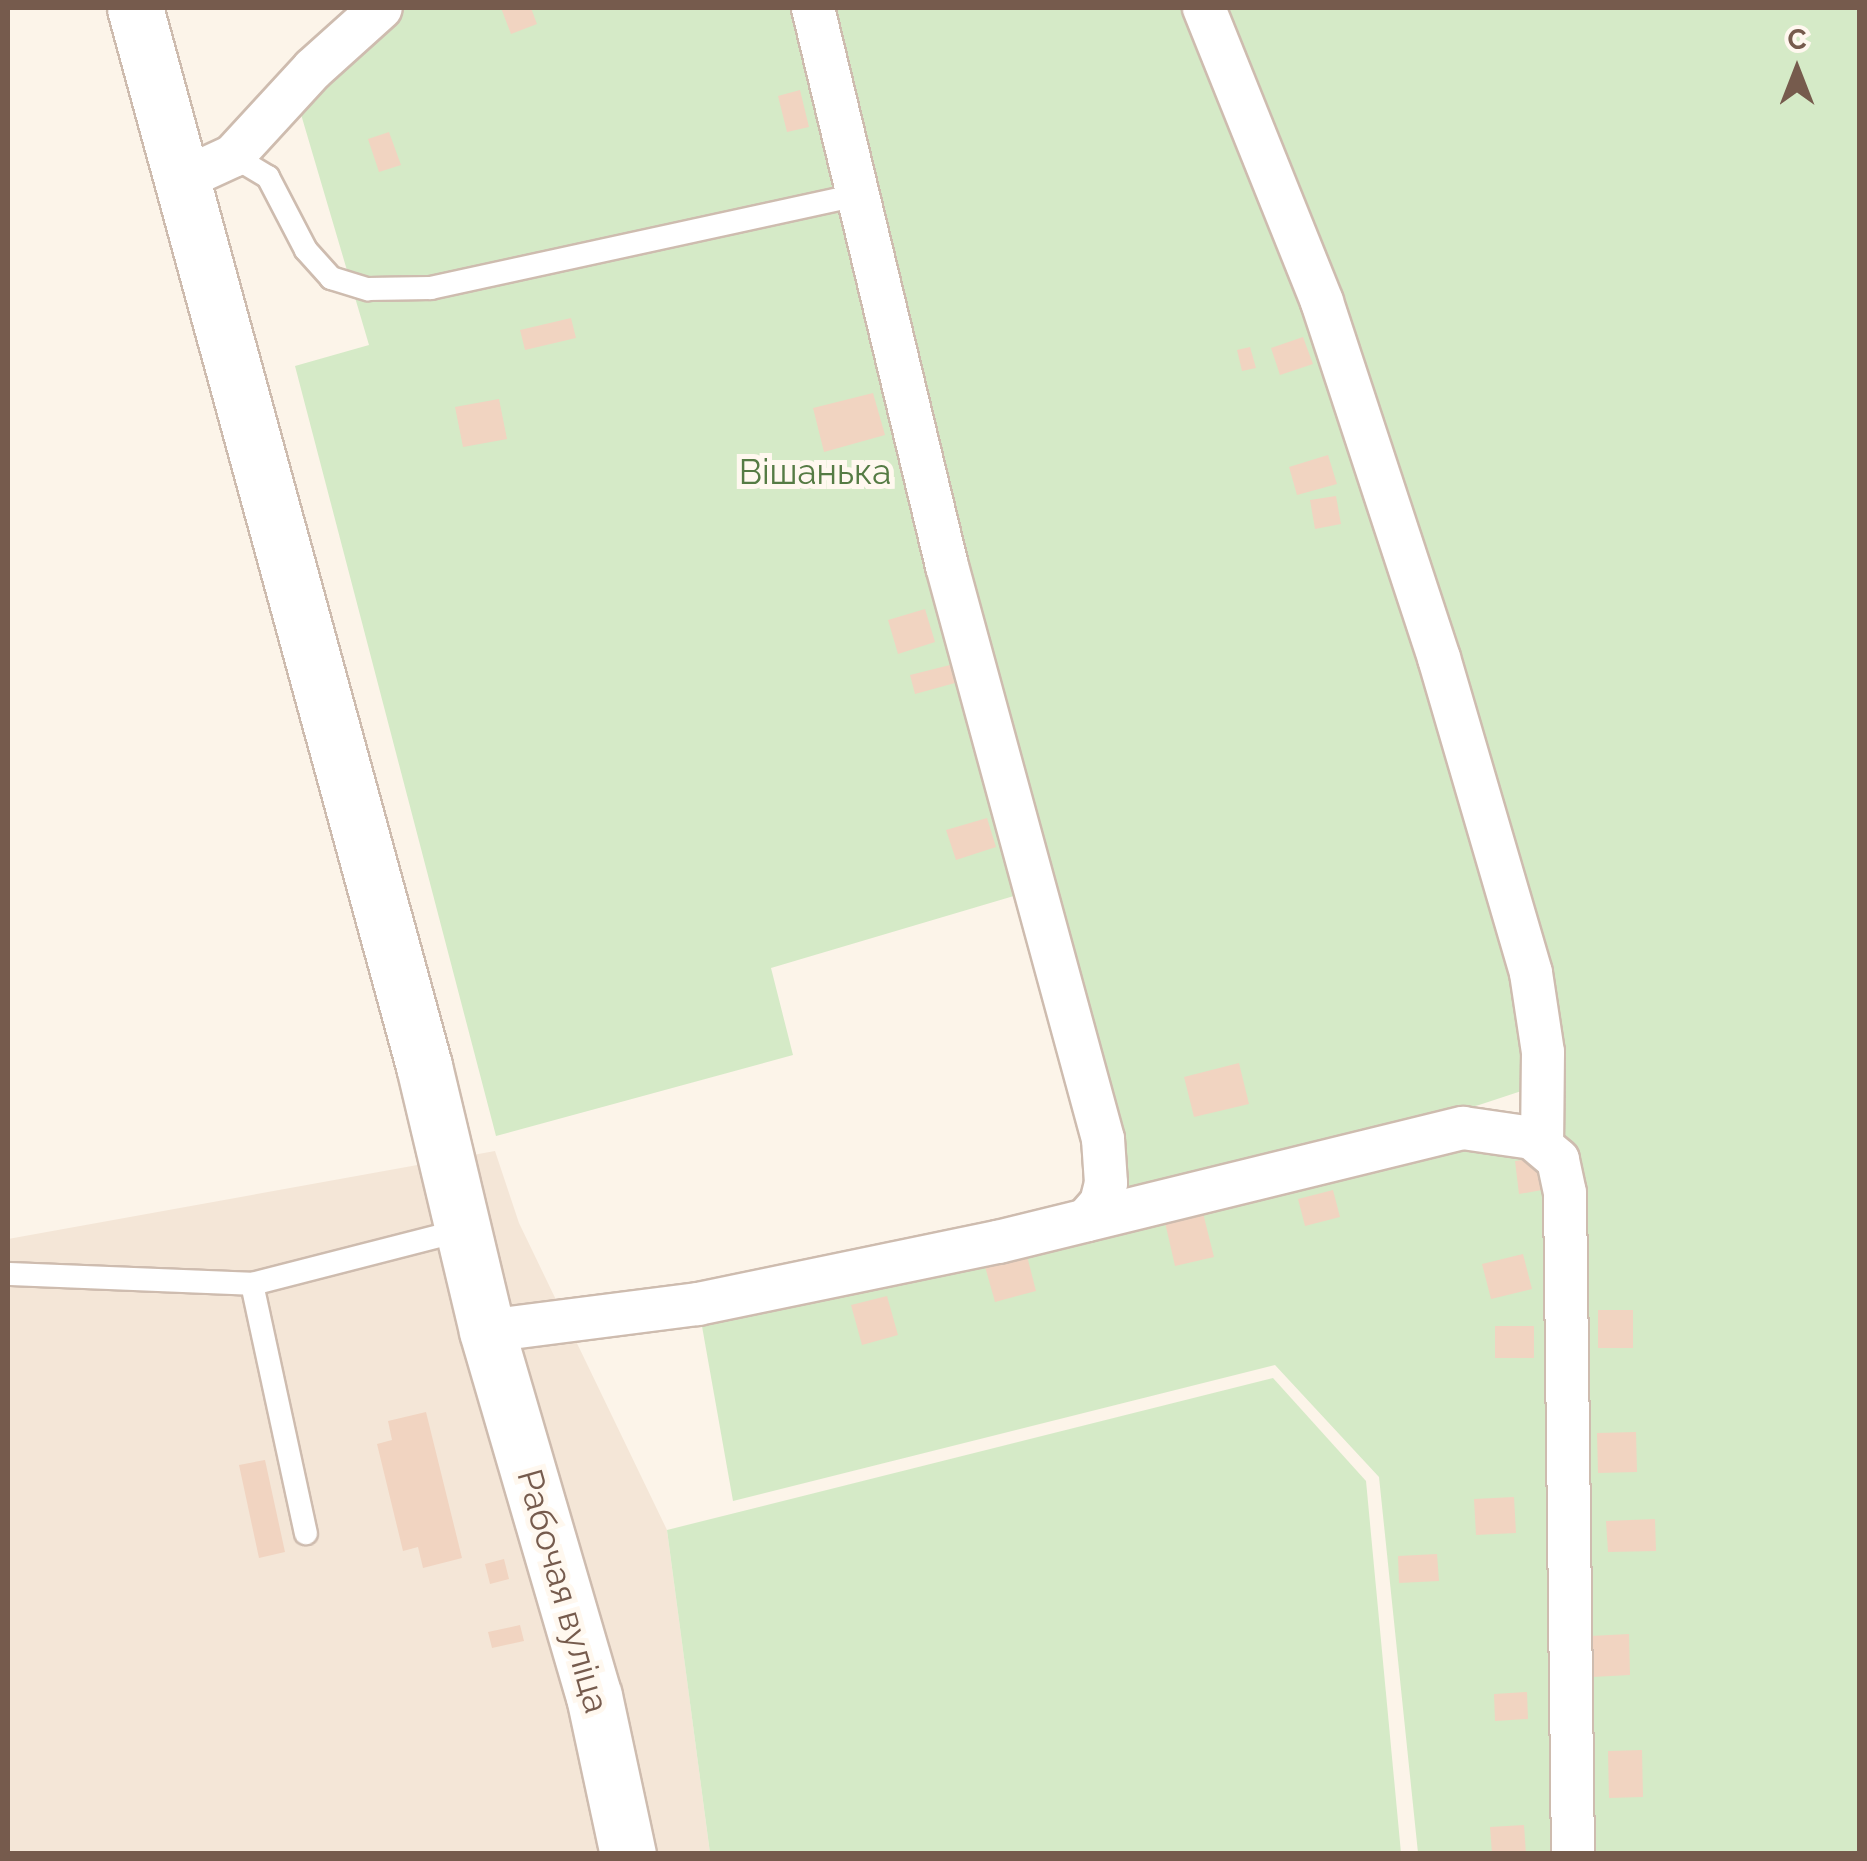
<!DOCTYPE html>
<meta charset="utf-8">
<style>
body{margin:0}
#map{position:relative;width:1867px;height:1861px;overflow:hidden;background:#fcf4e9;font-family:Raleway,sans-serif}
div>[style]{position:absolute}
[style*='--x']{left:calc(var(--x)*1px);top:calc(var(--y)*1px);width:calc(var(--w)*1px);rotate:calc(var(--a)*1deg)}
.residential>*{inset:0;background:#f4e6d7}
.green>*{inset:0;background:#d5eac7}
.building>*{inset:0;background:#f1d4c1}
.roads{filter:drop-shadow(2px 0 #cebcaf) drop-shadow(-2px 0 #cebcaf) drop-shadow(0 2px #cebcaf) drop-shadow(0 -2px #cebcaf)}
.service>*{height:22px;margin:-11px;padding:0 11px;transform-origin:11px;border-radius:11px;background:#fff}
.minor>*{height:42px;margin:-21px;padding:0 21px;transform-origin:21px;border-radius:21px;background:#fff}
.tertiary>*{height:55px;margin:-27.5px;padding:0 27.5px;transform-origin:27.5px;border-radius:27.5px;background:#fff}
span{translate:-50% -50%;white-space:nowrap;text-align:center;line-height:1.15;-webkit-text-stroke:10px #fff8ef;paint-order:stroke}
.park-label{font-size:35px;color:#557b44}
.street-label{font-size:35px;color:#765b4d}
.frame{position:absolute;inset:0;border:10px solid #765b4d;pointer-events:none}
.north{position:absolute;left:1747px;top:20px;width:100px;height:100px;-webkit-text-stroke:8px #fff8ef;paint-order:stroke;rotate:0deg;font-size:28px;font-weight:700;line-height:40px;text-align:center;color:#765b4d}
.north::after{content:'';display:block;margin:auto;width:35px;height:45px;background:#765b4d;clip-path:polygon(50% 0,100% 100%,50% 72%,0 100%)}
</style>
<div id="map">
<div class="residential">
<div style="clip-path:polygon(495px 1151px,519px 1223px,667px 1530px,710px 1853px,8px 1854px,8px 1239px)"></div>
</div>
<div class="green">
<div style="clip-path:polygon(360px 8px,1859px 8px,1859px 1853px,1418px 1853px,1379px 1477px,1275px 1365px,733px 1501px,700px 1315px,1463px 1136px,1518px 1139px,1561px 1078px,1479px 1105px,1130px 1190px,1044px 887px,771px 968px,793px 1055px,496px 1136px,295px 366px,369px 345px,290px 77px)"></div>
<div style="clip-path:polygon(1273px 1378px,1366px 1481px,1401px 1853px,710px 1853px,667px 1530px)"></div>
</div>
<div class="building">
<div style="clip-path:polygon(501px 8px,531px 8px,537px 24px,511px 34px)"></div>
<div style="clip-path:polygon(800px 90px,809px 127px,787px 132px,778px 96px)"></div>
<div style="clip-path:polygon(389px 132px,401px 165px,379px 172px,368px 139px)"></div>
<div style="clip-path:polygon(571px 318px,576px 338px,525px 350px,520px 330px)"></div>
<div style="clip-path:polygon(1303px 337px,1313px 364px,1280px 375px,1271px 348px)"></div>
<div style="clip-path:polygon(1250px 347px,1256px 368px,1242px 371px,1237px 350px)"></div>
<div style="clip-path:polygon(873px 393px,885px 435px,824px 452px,813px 408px)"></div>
<div style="clip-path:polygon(499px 399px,507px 439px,463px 447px,455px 407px)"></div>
<div style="clip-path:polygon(1328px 455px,1337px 484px,1297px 495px,1289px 467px)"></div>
<div style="clip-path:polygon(1336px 496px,1341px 524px,1315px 529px,1310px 500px)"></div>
<div style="clip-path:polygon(925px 609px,935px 642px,898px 654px,888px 620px)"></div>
<div style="clip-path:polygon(950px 665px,955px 683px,915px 694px,910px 675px)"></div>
<div style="clip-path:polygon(987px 818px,996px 847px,956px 860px,946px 830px)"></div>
<div style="clip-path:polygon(1239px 1063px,1249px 1104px,1194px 1117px,1184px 1077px)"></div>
<div style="clip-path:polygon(1538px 1158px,1542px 1190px,1519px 1194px,1515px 1161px)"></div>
<div style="clip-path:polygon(1333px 1190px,1340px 1217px,1305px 1226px,1298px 1199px)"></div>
<div style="clip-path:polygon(1202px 1209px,1214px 1257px,1175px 1266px,1164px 1218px)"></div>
<div style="clip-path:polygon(1026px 1252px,1036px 1291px,995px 1302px,984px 1263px)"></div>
<div style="clip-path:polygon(1523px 1254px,1532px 1289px,1491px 1299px,1482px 1264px)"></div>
<div style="clip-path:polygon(887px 1296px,898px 1335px,862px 1345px,851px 1305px)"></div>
<div style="clip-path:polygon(1598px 1310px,1633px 1310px,1633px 1348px,1598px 1348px)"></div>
<div style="clip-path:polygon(1495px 1326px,1534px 1326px,1534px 1358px,1495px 1358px)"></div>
<div style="clip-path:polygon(426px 1412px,462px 1558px,423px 1568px,418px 1547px,403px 1551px,377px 1444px,392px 1440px,388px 1421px)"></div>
<div style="clip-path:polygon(1636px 1432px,1637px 1472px,1598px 1473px,1597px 1433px)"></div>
<div style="clip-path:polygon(265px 1460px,285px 1552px,259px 1558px,239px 1465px)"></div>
<div style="clip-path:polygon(1514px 1497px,1516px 1533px,1476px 1535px,1474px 1499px)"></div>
<div style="clip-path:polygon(1655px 1519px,1656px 1551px,1608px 1552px,1606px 1521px)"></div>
<div style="clip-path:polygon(1437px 1554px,1439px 1581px,1399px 1583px,1398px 1556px)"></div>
<div style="clip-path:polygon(504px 1559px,509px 1579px,490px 1584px,485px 1564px)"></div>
<div style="clip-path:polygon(520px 1625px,524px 1641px,492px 1648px,488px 1632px)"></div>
<div style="clip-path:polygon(1629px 1634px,1630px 1675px,1592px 1677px,1590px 1636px)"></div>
<div style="clip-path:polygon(1527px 1692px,1528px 1719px,1495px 1721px,1494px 1694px)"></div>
<div style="clip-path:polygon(1642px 1750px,1643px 1797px,1609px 1798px,1608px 1751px)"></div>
<div style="clip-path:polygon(1524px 1825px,1526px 1854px,1492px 1854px,1490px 1827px)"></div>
</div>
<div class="roads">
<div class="service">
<div style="--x:233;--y:156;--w:41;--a:31"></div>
<div style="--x:268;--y:177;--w:82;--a:62.5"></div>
<div style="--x:306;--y:250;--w:38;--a:48"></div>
<div style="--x:331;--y:278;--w:39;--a:17"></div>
<div style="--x:368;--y:289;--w:63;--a:-0.9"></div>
<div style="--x:431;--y:288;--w:436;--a:-12.3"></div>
<div style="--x:8;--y:1274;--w:244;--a:2.3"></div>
<div style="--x:252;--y:1284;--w:218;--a:-14.4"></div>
<div style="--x:252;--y:1284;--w:255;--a:77.8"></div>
</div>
<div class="minor">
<div style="--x:813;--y:8;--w:574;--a:76.5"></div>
<div style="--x:947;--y:566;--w:594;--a:74.77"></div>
<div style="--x:1103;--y:1139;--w:44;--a:86.1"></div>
<div style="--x:1106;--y:1183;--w:21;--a:104"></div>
<div style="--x:1101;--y:1203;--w:23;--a:131"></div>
<div style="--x:1204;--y:8;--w:317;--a:68.1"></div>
<div style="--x:1322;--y:302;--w:375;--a:71.8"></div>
<div style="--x:1439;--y:658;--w:328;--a:73.7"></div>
<div style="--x:1531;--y:973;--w:80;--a:81.4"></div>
<div style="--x:1543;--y:1052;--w:92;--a:90.6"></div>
<div style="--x:183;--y:179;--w:55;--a:-24.7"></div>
<div style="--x:233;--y:156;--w:118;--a:-47.4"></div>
<div style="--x:313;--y:69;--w:91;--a:-41.9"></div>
<div style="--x:487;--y:1331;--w:213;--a:-7.3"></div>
<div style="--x:698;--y:1304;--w:306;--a:-11.7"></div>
<div style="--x:998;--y:1242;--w:479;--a:-13.8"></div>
<div style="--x:1463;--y:1128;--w:70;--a:8.2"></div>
<div style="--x:1532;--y:1138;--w:34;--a:40"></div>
<div style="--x:1558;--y:1160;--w:34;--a:78"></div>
<div style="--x:1565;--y:1193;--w:661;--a:89.31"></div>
</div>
<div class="tertiary">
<div style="--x:135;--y:8;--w:1097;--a:74.72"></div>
<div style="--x:424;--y:1066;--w:272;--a:76.6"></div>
<div style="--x:487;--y:1331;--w:380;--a:73.7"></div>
<div style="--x:594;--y:1696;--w:162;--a:77.9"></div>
</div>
</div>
<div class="park-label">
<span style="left:815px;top:472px">Вішанька</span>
</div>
<div class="street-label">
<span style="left:563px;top:1591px;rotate:74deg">Рабочая вуліца</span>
</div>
<div class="frame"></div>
<div class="north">С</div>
</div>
